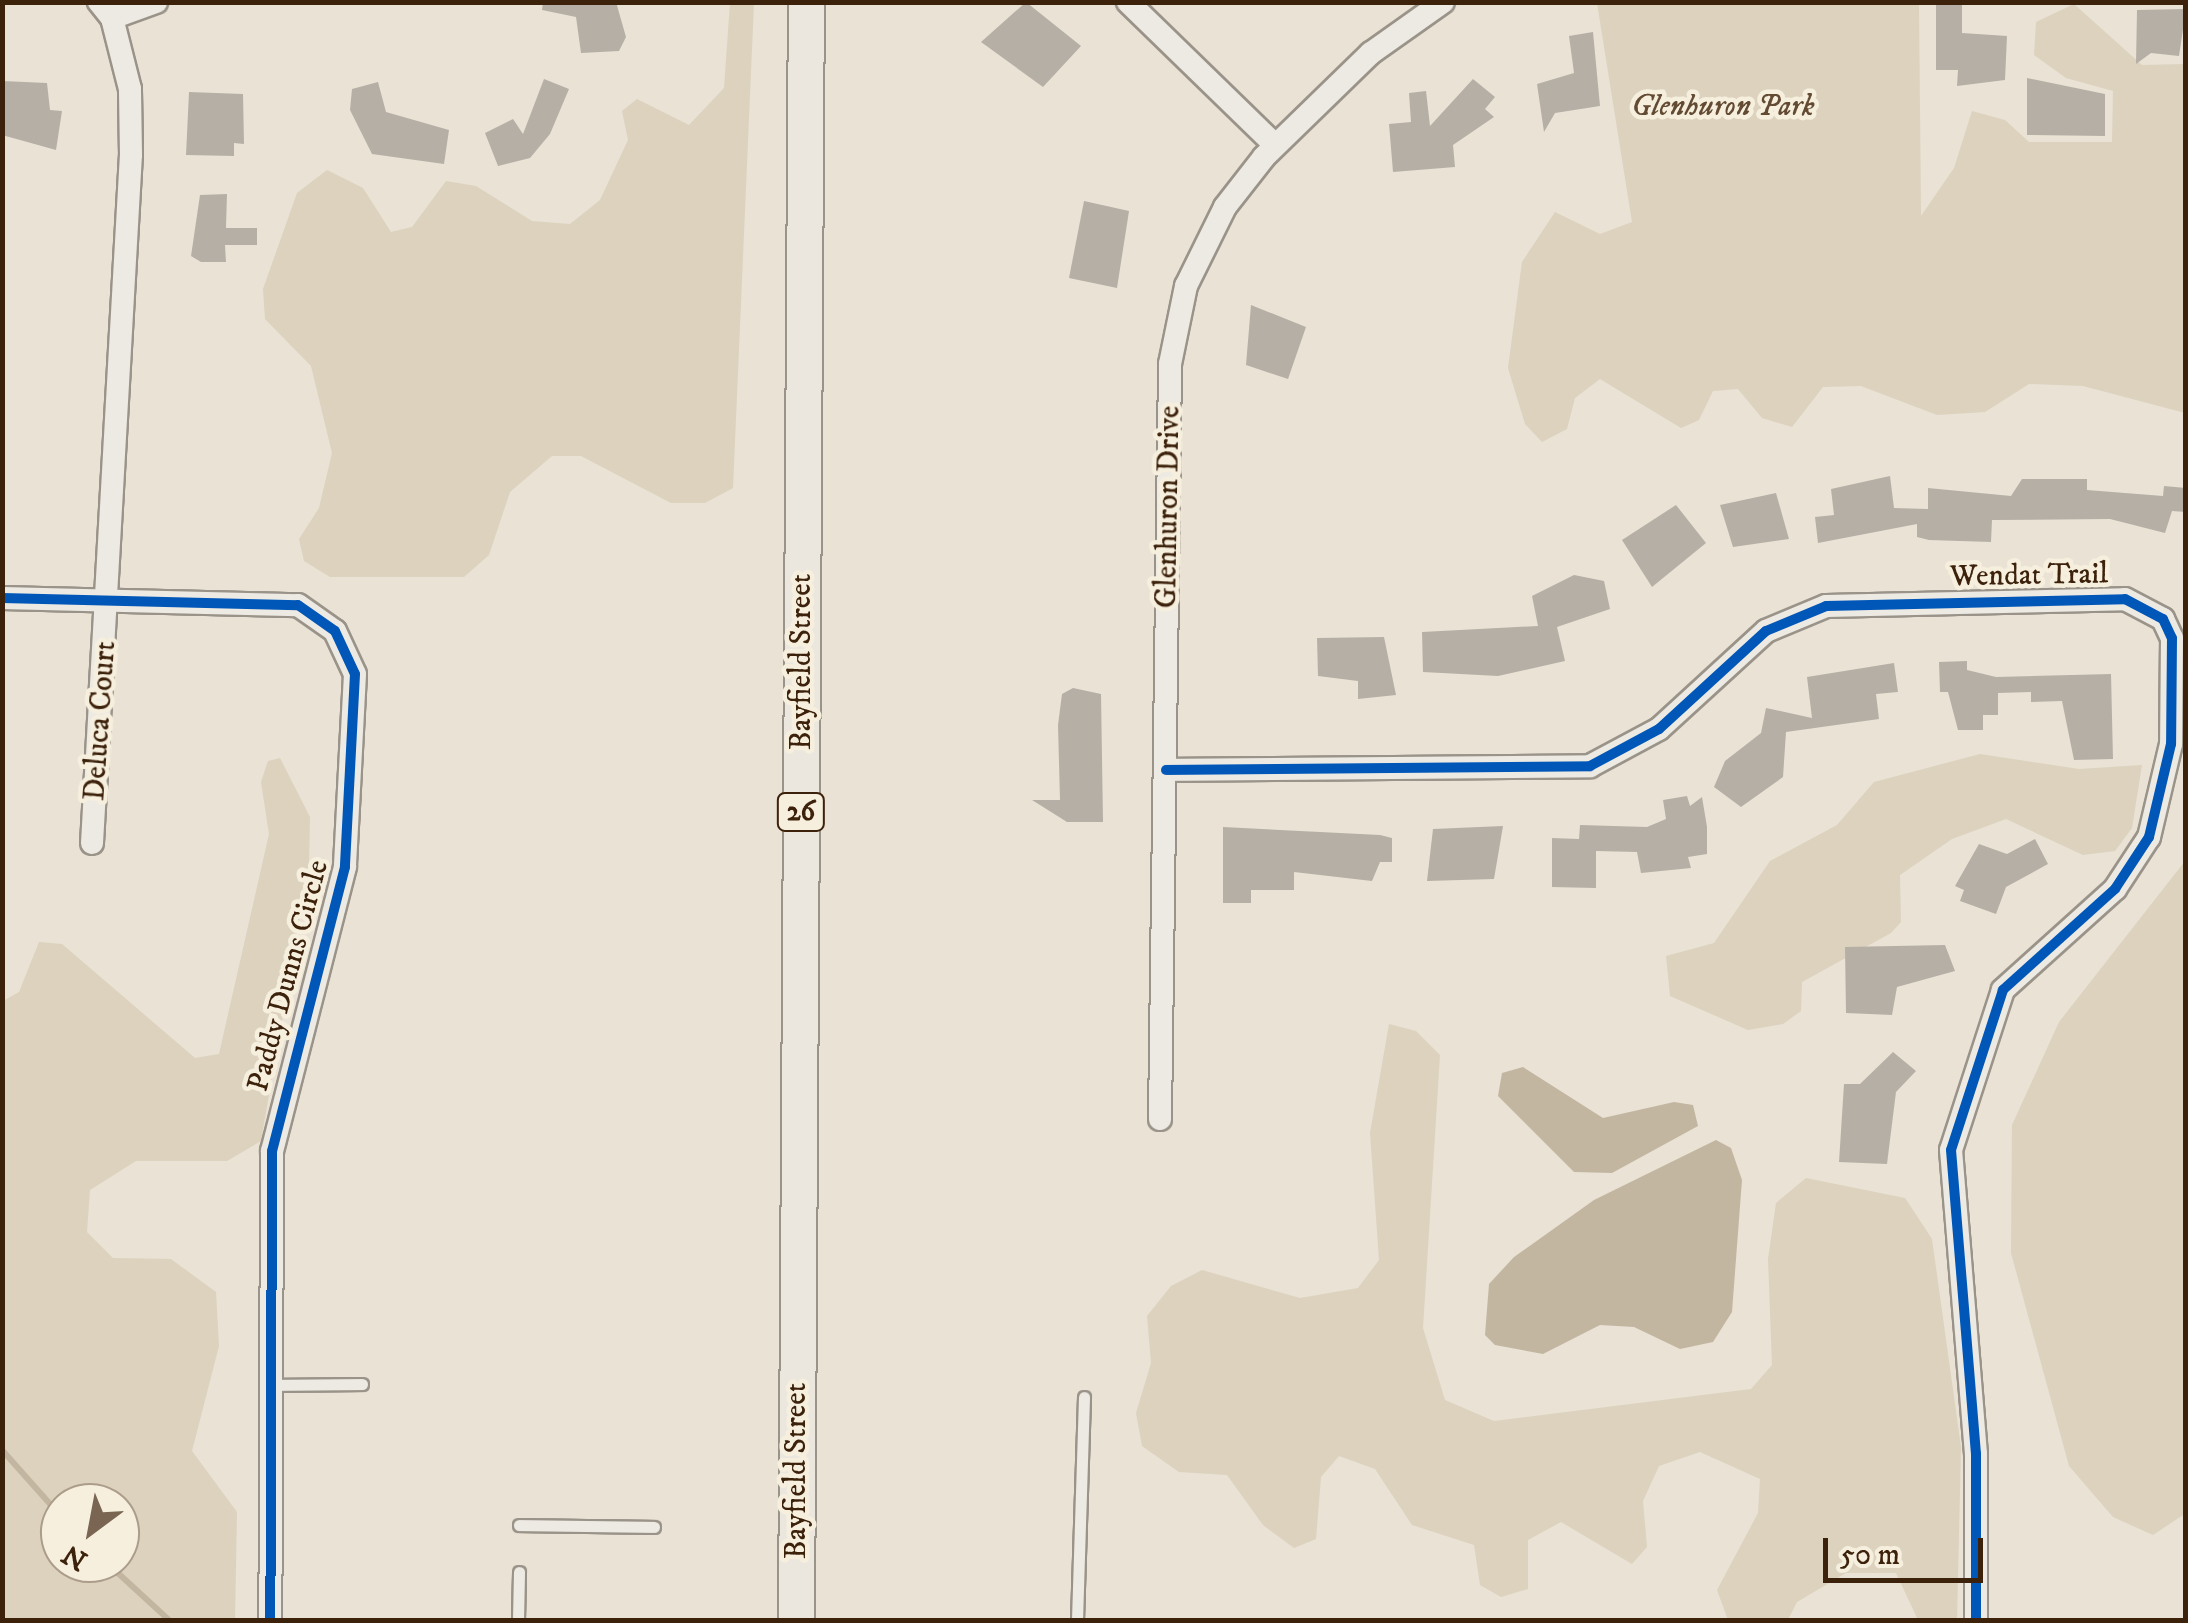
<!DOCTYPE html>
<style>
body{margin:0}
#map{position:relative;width:2188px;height:1623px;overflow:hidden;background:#e9e2d5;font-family:"IM FELL DW Pica",serif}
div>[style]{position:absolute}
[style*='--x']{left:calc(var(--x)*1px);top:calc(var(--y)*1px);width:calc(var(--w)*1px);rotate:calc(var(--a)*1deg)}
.green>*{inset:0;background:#dcd2be}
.water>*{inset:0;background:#c3b6a1}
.stream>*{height:6px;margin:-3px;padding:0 3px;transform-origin:3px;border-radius:3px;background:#c3b6a1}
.building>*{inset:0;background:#b6afa5}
.roads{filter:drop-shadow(2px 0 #9a9389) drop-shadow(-2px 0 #9a9389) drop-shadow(0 2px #9a9389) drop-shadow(0 -2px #9a9389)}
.lane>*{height:11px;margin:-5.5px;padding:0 5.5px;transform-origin:5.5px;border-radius:5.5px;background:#edeae3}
.street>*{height:22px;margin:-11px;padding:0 11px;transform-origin:11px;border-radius:11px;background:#edeae3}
.primary>*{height:35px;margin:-17.5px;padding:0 17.5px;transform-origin:17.5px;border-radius:17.5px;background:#ebe6de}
.cycleway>*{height:10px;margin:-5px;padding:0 5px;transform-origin:5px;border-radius:5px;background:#0057b8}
span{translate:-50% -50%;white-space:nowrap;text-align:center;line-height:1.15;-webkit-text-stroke:9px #f6efde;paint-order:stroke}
.shield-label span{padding:2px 8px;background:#f6efde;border:2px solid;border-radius:8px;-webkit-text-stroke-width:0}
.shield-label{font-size:28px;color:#3c210b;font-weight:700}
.park-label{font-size:30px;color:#624a33;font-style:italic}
.street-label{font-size:30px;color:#3c210b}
.frame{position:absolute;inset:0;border:5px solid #3c210b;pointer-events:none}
.north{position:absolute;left:40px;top:1483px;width:100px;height:100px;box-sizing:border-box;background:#f6efde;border:2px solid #ac9d8a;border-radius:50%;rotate:212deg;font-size:28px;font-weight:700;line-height:40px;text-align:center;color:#3c210b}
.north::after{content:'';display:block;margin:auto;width:35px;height:45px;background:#796552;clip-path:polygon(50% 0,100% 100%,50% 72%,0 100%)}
.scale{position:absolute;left:1823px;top:1538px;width:160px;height:45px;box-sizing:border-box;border:5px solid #3c210b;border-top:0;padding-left:12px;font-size:30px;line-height:35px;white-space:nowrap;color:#3c210b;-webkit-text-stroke:8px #f6efde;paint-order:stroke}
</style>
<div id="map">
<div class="green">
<div style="clip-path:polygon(730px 3px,754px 3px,733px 488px,705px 503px,671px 503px,581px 456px,552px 456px,510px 492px,489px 555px,464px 577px,330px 577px,304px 561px,299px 539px,319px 508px,332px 453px,311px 366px,265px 319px,263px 289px,297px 193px,327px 170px,363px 188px,391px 232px,412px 227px,446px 181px,476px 186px,532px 221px,570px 224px,600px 200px,628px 140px,622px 111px,637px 99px,689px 125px,724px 88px)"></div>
<div style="clip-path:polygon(1597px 3px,1919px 3px,1921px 216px,1954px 168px,1972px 111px,2005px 120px,2029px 142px,2112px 142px,2113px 91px,2066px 78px,2034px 55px,2036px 22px,2074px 4px,2142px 65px,2185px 64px,2185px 413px,2083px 386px,2029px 384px,1985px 412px,1937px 415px,1861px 386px,1823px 387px,1792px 427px,1762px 418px,1738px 389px,1713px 391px,1699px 420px,1681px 428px,1600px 379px,1575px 398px,1567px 429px,1542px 442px,1525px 424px,1508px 368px,1522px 262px,1555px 212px,1600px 234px,1632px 222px)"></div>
<div style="clip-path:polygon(1980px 754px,2079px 769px,2142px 765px,2132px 828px,2115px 851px,2083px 855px,2006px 819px,1952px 839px,1900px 875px,1901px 922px,1891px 933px,1802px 982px,1801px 1011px,1783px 1024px,1748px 1030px,1670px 996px,1666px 956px,1714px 943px,1770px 861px,1837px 825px,1874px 782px)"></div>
<div style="clip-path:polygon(evenodd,280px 758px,310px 817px,309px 864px,261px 1141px,227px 1161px,136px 1161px,90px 1190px,87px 1232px,113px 1258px,171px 1259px,216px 1292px,219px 1346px,192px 1451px,237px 1512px,235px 1620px,3px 1620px,3px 1001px,19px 992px,39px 942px,62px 944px,195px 1058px,219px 1054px,269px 834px,261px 782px,268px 761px,280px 758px,120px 1503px,120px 1563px,60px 1563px,60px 1503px,120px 1503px)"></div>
<div style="clip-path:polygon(2185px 861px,2186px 1513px,2153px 1535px,2113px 1517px,2069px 1466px,2011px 1253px,2012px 1125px,2059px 1022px)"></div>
<div style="clip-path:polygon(1389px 1024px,1416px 1031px,1440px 1055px,1423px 1328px,1445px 1400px,1494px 1421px,1751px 1389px,1772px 1365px,1768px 1259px,1776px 1203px,1806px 1178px,1905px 1198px,1932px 1239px,1961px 1447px,1957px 1620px,1918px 1620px,1896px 1573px,1846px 1573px,1797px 1602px,1788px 1620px,1728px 1620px,1717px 1590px,1758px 1513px,1760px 1479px,1700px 1452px,1659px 1466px,1643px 1501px,1647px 1547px,1632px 1564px,1561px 1522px,1528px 1540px,1528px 1589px,1501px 1597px,1480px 1585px,1474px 1545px,1412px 1525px,1375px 1469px,1339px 1456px,1321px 1477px,1316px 1539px,1294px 1548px,1263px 1525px,1227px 1475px,1179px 1472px,1142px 1446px,1136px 1413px,1151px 1363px,1147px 1316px,1171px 1286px,1202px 1270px,1300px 1298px,1358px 1288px,1379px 1260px,1370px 1133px)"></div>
</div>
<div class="water">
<div style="clip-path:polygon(1523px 1067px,1603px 1118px,1674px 1102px,1693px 1105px,1698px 1126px,1612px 1173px,1574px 1172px,1498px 1096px,1502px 1073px)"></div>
<div style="clip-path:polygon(1716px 1140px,1731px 1148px,1742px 1180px,1732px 1312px,1713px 1342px,1680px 1349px,1634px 1327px,1600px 1325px,1543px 1354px,1495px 1345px,1485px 1335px,1489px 1284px,1514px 1257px,1594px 1200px)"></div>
</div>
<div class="stream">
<div style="--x:2;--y:1450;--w:87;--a:48.3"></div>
<div style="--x:107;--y:1563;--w:84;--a:42.6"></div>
</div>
<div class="building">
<div style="clip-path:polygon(543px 2px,616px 2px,626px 37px,619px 51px,581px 53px,576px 17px,542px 10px)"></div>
<div style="clip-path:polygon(1026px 2px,1081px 46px,1043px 87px,981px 42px)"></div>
<div style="clip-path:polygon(1936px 2px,1962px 2px,1962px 33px,2007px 36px,2005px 80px,1957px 86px,1958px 70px,1936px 70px)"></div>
<div style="clip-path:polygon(2186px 9px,2179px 56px,2151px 53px,2136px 64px,2137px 10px)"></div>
<div style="clip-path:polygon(1593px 32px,1600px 106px,1555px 113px,1544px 132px,1537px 84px,1574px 73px,1569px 36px)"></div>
<div style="clip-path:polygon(2027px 78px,2105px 94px,2105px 136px,2027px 135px)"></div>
<div style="clip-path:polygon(544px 79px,569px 89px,550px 134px,530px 158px,498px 166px,485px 133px,513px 119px,523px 134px)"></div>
<div style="clip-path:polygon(1473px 79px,1495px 97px,1485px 109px,1494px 117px,1453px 145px,1455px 167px,1393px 172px,1389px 124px,1411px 122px,1409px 93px,1426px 91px,1430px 126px)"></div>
<div style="clip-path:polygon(2px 81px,47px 83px,50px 110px,62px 111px,56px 150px,2px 135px)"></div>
<div style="clip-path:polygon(378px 82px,386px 112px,449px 130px,444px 164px,372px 154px,350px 110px,352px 89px)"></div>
<div style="clip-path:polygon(189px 92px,243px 94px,244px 144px,234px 143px,234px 156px,186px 155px)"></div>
<div style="clip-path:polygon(227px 194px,226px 228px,257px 228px,257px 245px,225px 245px,226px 262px,201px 262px,191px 256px,200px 195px)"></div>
<div style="clip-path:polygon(1084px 201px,1129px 211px,1117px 288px,1069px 278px)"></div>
<div style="clip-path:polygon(1251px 305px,1306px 327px,1288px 379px,1246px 365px)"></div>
<div style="clip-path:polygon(1890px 476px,1894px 508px,1928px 509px,1928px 488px,2011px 496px,2022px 479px,2087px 479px,2087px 490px,2163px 496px,2164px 486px,2186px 488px,2186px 512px,2172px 511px,2165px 533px,2110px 519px,1992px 520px,1991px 542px,1929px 540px,1917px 537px,1917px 524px,1818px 543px,1815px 517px,1834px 515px,1831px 489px)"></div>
<div style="clip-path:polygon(1776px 493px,1789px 539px,1733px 547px,1720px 505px)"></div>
<div style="clip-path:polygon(1676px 505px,1706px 543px,1652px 587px,1622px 540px)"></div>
<div style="clip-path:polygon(1574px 575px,1604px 581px,1610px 609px,1557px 627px,1565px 661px,1498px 676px,1423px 672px,1422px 632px,1538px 626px,1532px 596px)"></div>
<div style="clip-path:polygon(1384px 637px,1396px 695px,1358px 699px,1358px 681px,1318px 676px,1317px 638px)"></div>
<div style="clip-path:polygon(1967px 661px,1967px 670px,1996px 677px,2111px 674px,2113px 759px,2074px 760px,2062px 701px,2031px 702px,2031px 692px,1998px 693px,1998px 715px,1983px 715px,1983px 730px,1958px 730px,1948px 692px,1940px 692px,1939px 662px)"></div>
<div style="clip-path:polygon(1894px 663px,1898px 692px,1876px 694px,1879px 719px,1786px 732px,1783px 777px,1741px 807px,1714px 787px,1725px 761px,1761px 733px,1766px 708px,1812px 718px,1807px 677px)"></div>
<div style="clip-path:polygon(1073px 688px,1101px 694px,1103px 822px,1067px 822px,1032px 800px,1060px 800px,1058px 725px,1062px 694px)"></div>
<div style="clip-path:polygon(1687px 796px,1690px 806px,1702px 797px,1707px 827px,1707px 854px,1688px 857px,1691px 868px,1641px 873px,1637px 852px,1596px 851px,1596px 888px,1552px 887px,1552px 838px,1579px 839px,1580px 825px,1647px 827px,1666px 819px,1663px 800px)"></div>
<div style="clip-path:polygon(1503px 826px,1494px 879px,1427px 881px,1433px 829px)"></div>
<div style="clip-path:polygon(1223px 827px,1380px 835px,1392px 838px,1392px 862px,1380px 862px,1372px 881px,1294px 872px,1294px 890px,1251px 890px,1251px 903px,1223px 903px)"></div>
<div style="clip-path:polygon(2035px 839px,2048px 864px,2006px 887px,1996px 914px,1960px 901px,1964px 890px,1955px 886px,1979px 844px,2007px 854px)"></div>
<div style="clip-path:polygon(1945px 945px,1955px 971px,1897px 987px,1892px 1015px,1846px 1013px,1845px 947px)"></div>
<div style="clip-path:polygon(1893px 1052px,1916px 1071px,1896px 1092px,1887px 1164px,1839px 1162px,1844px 1084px,1860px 1084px)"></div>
</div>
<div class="roads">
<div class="lane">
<div style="--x:270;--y:1385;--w:92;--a:-0.6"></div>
<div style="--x:519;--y:1525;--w:135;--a:0.8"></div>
<div style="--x:518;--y:1620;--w:48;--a:-88.8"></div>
<div style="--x:1077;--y:1620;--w:223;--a:-88.2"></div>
</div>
<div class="street">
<div style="--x:1128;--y:2;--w:205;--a:44.2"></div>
<div style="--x:112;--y:18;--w:47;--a:-20"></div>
<div style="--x:2;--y:598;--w:296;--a:1.4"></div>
<div style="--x:298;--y:605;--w:45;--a:35.1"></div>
<div style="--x:335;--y:631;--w:47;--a:65.1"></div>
<div style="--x:355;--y:674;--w:193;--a:93"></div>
<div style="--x:345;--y:867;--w:293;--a:104.4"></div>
<div style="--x:272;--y:1151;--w:469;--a:90.2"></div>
<div style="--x:1166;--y:770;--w:424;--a:-0.5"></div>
<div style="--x:1590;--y:766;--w:78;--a:-28.2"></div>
<div style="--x:1659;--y:729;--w:145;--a:-42.5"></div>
<div style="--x:1766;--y:631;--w:65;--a:-22.6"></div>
<div style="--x:1826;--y:606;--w:299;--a:-1.3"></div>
<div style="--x:2125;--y:599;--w:43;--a:27.8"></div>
<div style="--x:2163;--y:619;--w:21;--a:65"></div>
<div style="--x:2172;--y:638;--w:106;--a:90.5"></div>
<div style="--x:2171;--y:744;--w:96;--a:103.3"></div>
<div style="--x:2149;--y:837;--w:62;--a:123.2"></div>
<div style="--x:2115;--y:889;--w:151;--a:138"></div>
<div style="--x:2003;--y:990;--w:168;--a:108"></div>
<div style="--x:1951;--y:1150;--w:305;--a:85.3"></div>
<div style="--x:1976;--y:1454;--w:166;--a:90"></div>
<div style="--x:92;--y:843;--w:689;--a:-86.76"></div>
<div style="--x:131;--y:155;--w:66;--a:-90.9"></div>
<div style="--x:130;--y:89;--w:73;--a:-104.2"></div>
<div style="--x:112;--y:18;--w:21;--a:-129"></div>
<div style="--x:1160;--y:1119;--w:755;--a:-89.24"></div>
<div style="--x:1170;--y:364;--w:80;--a:-78.4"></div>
<div style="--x:1186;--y:286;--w:88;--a:-63.7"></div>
<div style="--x:1225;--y:207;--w:63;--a:-52"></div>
<div style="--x:1264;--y:157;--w:149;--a:-44.2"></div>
<div style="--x:1371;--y:53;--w:88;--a:-35.3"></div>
</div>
<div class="primary">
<div style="--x:796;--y:1620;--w:1618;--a:-89.65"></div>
</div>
</div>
<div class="cycleway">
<div style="--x:2;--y:598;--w:296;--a:1.4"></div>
<div style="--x:298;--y:605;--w:45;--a:35.1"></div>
<div style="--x:335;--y:631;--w:47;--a:65.1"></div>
<div style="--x:355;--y:674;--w:193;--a:93"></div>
<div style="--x:345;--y:867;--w:293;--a:104.4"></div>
<div style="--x:272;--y:1151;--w:469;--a:90.2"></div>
<div style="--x:1166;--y:770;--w:424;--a:-0.5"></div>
<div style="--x:1590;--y:766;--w:78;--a:-28.2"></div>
<div style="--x:1659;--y:729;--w:145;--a:-42.5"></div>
<div style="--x:1766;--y:631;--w:65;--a:-22.6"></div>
<div style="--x:1826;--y:606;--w:299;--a:-1.3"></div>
<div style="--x:2125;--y:599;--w:43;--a:27.8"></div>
<div style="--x:2163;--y:619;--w:21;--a:65"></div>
<div style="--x:2172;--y:638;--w:106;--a:90.5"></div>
<div style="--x:2171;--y:744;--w:96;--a:103.3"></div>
<div style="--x:2149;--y:837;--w:62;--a:123.2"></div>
<div style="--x:2115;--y:889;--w:151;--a:138"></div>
<div style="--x:2003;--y:990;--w:168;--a:108"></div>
<div style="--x:1951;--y:1150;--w:305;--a:85.3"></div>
<div style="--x:1976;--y:1454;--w:166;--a:90"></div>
</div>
<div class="shield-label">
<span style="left:801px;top:812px">26</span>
</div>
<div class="park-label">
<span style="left:1723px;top:107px">Glenhuron Park</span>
</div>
<div class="street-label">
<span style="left:1169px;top:507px;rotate:-89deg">Glenhuron Drive</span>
<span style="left:2029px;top:576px;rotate:-1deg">Wendat Trail</span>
<span style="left:802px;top:662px;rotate:-90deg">Bayfield Street</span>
<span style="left:101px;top:721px;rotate:-86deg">Deluca Court</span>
<span style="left:289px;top:976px;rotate:-75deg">Paddy Dunns Circle</span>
<span style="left:797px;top:1471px;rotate:-90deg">Bayfield Street</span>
</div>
<div class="frame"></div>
<div class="north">N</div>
<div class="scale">50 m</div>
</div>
